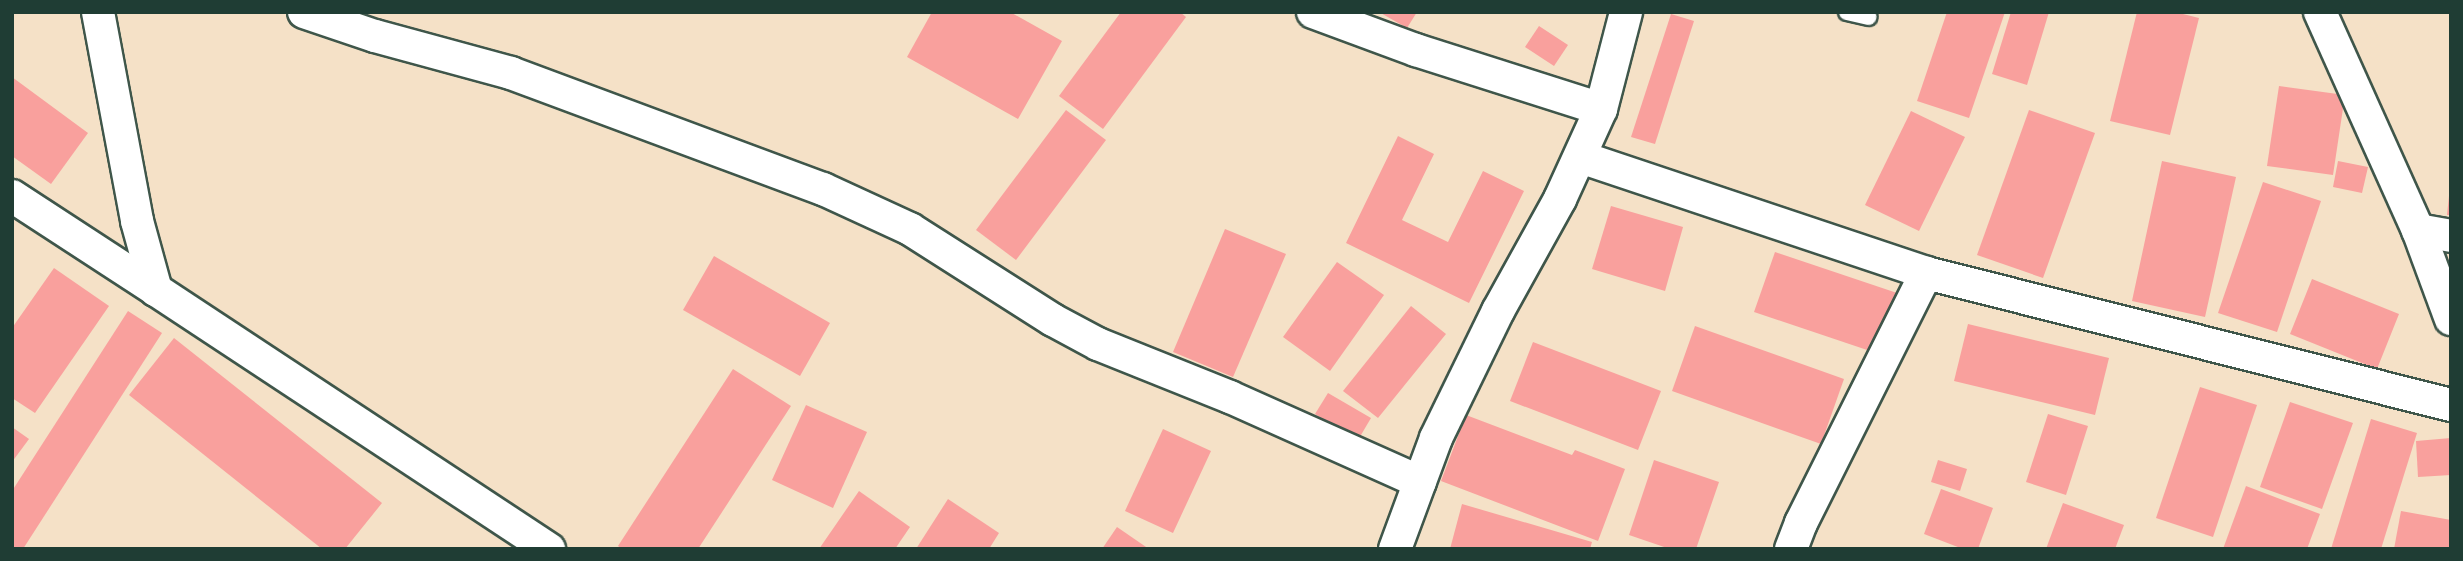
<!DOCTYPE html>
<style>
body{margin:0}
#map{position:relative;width:2463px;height:561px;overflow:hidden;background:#f5e1c7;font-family:"Architects Daughter",sans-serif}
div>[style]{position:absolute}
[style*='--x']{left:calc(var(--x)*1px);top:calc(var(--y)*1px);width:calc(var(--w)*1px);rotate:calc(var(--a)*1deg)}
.building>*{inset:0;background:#f9a09d}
.roads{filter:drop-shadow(2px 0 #3f564a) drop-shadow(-2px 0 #3f564a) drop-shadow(0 2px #3f564a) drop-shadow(0 -2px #3f564a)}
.service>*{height:16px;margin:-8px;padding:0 8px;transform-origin:8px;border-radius:8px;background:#fff}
.minor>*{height:32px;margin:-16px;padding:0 16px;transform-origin:16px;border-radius:16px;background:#fff}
span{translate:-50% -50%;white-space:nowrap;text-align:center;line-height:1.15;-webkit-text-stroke:5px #fff;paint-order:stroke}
.frame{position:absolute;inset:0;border:14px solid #1f3d34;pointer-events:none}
</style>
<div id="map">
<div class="building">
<div style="clip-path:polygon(932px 12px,1010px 12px,1062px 41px,1018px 119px,907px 57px)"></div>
<div style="clip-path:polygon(1121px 12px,1180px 12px,1186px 17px,1103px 129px,1059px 96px)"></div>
<div style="clip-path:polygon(1379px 12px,1417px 12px,1407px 28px)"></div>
<div style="clip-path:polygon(1947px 12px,2005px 12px,1969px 118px,1917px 101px)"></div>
<div style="clip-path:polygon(2011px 12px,2049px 12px,2027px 85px,1992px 74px)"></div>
<div style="clip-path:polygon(2137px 12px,2175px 12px,2199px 18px,2170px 135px,2110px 121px)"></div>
<div style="clip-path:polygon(1671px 14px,1694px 21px,1655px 144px,1631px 137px)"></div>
<div style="clip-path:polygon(1539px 26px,1568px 45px,1554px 66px,1525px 47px)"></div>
<div style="clip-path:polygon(12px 77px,88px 133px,51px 184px,12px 156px)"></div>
<div style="clip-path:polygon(2279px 86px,2345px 95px,2333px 175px,2267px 166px)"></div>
<div style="clip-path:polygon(1066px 110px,1106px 140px,1016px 260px,976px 230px)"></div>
<div style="clip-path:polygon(2029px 110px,2095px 133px,2043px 278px,1977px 255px)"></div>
<div style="clip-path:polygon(1911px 111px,1965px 137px,1919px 231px,1865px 205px)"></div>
<div style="clip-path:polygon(1398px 136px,1434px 154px,1402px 220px,1448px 242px,1483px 171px,1524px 191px,1469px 303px,1346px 243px)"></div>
<div style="clip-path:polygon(2162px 161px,2236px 177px,2205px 317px,2132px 301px)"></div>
<div style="clip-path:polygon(2338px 161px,2368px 167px,2362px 193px,2333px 187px)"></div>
<div style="clip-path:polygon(2263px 182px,2321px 201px,2277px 332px,2218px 313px)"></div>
<div style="clip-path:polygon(2449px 196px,2451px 197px,2451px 215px,2447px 215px)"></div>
<div style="clip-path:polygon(1611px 206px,1683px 227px,1665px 291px,1592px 269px)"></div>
<div style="clip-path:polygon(1225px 229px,1286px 254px,1233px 377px,1173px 352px)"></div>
<div style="clip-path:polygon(1775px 252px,1903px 295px,1882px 355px,1754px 312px)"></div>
<div style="clip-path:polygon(714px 256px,830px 323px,800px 376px,683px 310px)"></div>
<div style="clip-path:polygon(1337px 262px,1384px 295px,1330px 371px,1283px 337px)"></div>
<div style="clip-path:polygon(54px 268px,109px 306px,35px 413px,12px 398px,12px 328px)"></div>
<div style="clip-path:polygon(2312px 279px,2399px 314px,2377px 369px,2290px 334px)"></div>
<div style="clip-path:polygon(1411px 306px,1446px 334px,1378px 418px,1343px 391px)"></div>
<div style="clip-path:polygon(128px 311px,162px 333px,23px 549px,12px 549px,12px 491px)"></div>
<div style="clip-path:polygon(1968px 324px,2109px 358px,2095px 415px,1954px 381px)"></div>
<div style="clip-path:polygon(1695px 326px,1844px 379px,1821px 444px,1672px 391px)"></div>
<div style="clip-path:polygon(174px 338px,382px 503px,345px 549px,322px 549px,129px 395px)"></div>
<div style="clip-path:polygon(1533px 342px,1661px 391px,1638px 450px,1510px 401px)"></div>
<div style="clip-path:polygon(733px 369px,791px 406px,698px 549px,622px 549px,618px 546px)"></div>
<div style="clip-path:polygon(2200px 387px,2257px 405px,2213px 537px,2156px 518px)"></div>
<div style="clip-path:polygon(1328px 393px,1371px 418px,1358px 440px,1315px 414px)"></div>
<div style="clip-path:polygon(2290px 402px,2353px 423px,2322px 509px,2260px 487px)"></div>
<div style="clip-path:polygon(806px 405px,867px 432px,833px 508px,772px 480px)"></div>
<div style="clip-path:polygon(2048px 414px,2088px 426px,2066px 495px,2026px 482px)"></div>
<div style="clip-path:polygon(1466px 415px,1572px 455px,1575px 450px,1625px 469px,1598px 541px,1441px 481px)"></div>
<div style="clip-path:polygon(2371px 419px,2417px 433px,2381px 549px,2331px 549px)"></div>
<div style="clip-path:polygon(12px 427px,29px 439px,12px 462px)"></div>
<div style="clip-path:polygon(1163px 429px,1211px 451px,1173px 533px,1125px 511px)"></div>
<div style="clip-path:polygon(2451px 438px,2451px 475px,2418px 477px,2416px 441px)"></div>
<div style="clip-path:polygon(1654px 460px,1719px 482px,1696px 549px,1670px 549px,1629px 535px)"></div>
<div style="clip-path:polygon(1938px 460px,1967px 469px,1960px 491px,1931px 482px)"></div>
<div style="clip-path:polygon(2246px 486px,2320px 514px,2307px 549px,2223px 549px)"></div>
<div style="clip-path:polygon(1941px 489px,1993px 508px,1978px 549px,1963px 549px,1924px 534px)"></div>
<div style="clip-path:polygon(859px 491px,910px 527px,895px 549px,819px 549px)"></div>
<div style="clip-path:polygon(948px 499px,999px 533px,989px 549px,916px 549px)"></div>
<div style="clip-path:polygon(2063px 503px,2124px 525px,2115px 549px,2046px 549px)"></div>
<div style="clip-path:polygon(1462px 504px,1592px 542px,1590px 549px,1450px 549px)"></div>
<div style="clip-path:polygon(2401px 511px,2451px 520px,2451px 549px,2394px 549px)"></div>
<div style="clip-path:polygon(1117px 527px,1149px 549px,1102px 549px)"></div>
</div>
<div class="roads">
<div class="service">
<div style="--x:1847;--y:12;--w:22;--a:13"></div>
</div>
<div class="minor">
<div style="--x:98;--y:12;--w:213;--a:79.4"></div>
<div style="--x:137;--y:221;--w:72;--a:74.6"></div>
<div style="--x:156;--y:290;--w:471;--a:33.4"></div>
<div style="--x:304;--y:12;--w:75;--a:18.7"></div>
<div style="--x:375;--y:36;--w:141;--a:15.2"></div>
<div style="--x:511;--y:73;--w:333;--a:20.4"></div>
<div style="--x:823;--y:189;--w:96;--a:24.7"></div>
<div style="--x:910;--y:229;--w:169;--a:32.5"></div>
<div style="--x:1053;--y:320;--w:51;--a:28.1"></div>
<div style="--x:1098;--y:344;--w:142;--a:21.9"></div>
<div style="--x:1230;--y:397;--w:208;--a:24.1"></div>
<div style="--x:1313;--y:12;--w:110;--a:20.3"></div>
<div style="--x:1416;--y:50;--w:194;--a:17.7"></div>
<div style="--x:2320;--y:12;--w:239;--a:65.8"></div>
<div style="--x:2418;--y:230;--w:95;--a:69.7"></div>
<div style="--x:1580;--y:157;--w:365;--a:18.5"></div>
<div style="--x:1926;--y:273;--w:541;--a:14.11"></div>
<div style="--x:12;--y:196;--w:172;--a:33.1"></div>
<div style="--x:2418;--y:230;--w:34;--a:10"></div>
<div style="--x:1395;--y:549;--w:118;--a:-69.7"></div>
<div style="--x:1436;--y:438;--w:141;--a:-64"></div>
<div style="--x:1498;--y:311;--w:128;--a:-61"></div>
<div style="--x:1560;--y:199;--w:99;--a:-65.5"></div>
<div style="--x:1601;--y:109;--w:100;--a:-75.5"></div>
<div style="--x:1791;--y:549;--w:28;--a:-69"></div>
<div style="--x:1801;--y:523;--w:280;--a:-63.4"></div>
</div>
</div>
<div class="frame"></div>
</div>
